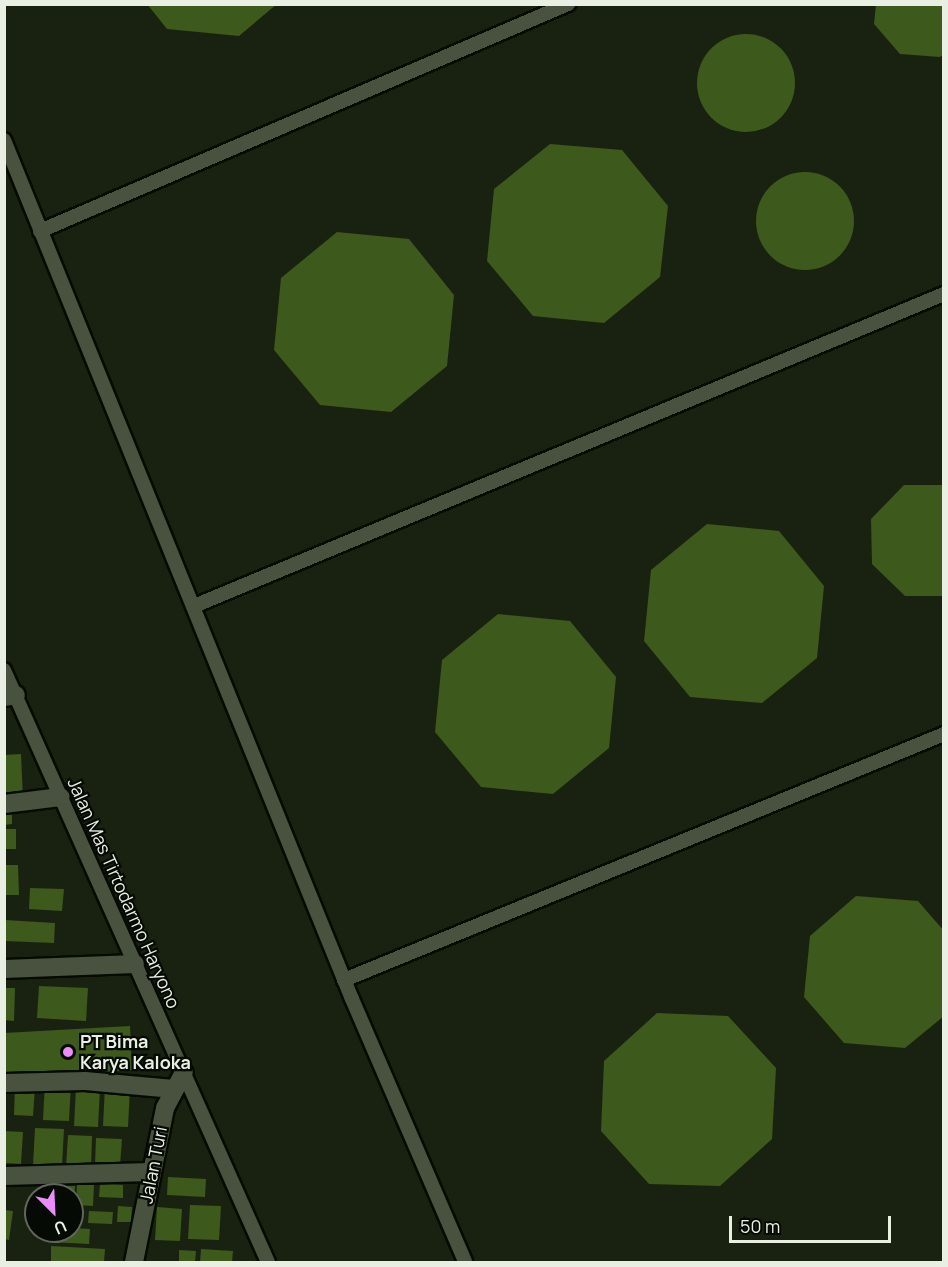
<!DOCTYPE html>
<style>
body{margin:0}
#map{position:relative;width:948px;height:1267px;overflow:hidden;background:#192210;font-family:Manrope,sans-serif}
div>[style]{position:absolute}
[style*='--x']{left:calc(var(--x)*1px);top:calc(var(--y)*1px);width:calc(var(--w)*1px);rotate:calc(var(--a)*1deg)}
.building>*{inset:0;background:#3d591c}
.round{border-radius:50%}
.roads{filter:drop-shadow(2px 0 #050b01) drop-shadow(-2px 0 #050b01) drop-shadow(0 2px #050b01) drop-shadow(0 -2px #050b01)}
.lane>*{height:14px;margin:-7px;padding:0 7px;transform-origin:7px;border-radius:7px;background:#48523f}
.street>*{height:18px;margin:-9px;padding:0 9px;transform-origin:9px;border-radius:9px;background:#48523f}
.dots>*{width:16px;height:16px;translate:-50% -50%;box-sizing:border-box;border:3px solid #060a04;border-radius:50%}
span{translate:-50% -50%;white-space:nowrap;text-align:center;line-height:1.15;-webkit-text-stroke:4.5px #060a04;paint-order:stroke}
.street-label{font-size:18px;color:#e9efe3}
.poi-label{font-size:18px;color:#e9efe3;font-weight:700}
.left{translate:0 -50%;text-align:left}
.frame{position:absolute;inset:0;border:6px solid #e9efe3;pointer-events:none}
.north{position:absolute;left:24px;top:1183px;width:60px;height:60px;box-sizing:border-box;background:#060a04;border:2px solid #61665d;border-radius:50%;rotate:156deg;font-size:16px;font-weight:700;line-height:24px;text-align:center;color:#e9efe3}
.north::after{content:'';display:block;margin:auto;width:21px;height:27px;background:#ec8cfb;clip-path:polygon(50% 0,100% 100%,50% 72%,0 100%)}
.scale{position:absolute;left:729px;top:1216px;width:162px;height:27px;box-sizing:border-box;border:3px solid #e9efe3;border-top:0;padding-left:8px;font-size:18px;line-height:21px;white-space:nowrap;color:#e9efe3;-webkit-text-stroke:4px #060a04;paint-order:stroke}
</style>
<div id="map">
<div class="building">
<div style="clip-path:polygon(147px 4px,277px 4px,239px 36px,167px 29px)"></div>
<div style="clip-path:polygon(876px 4px,944px 4px,944px 54px,940px 57px,900px 54px,874px 24px)"></div>
<div class="round" style="left:697px;top:34px;width:98px;height:98px"></div>
<div style="clip-path:polygon(550px 144px,622px 150px,668px 206px,660px 277px,604px 323px,533px 316px,487px 261px,494px 189px)"></div>
<div class="round" style="left:756px;top:172px;width:98px;height:98px"></div>
<div style="clip-path:polygon(337px 232px,409px 239px,454px 295px,447px 366px,391px 412px,320px 405px,274px 350px,281px 278px)"></div>
<div style="clip-path:polygon(904px 485px,944px 485px,944px 596px,905px 596px,872px 564px,871px 519px)"></div>
<div style="clip-path:polygon(707px 524px,779px 531px,824px 586px,817px 658px,762px 703px,690px 697px,644px 641px,651px 570px)"></div>
<div style="clip-path:polygon(498px 614px,570px 621px,616px 677px,609px 748px,553px 794px,481px 787px,435px 732px,442px 660px)"></div>
<div style="clip-path:polygon(21px 754px,23px 799px,4px 800px,4px 755px)"></div>
<div style="clip-path:polygon(4px 810px,12px 810px,12px 824px,4px 825px)"></div>
<div style="clip-path:polygon(4px 829px,16px 829px,16px 849px,4px 849px)"></div>
<div style="clip-path:polygon(4px 865px,18px 865px,19px 895px,4px 895px)"></div>
<div style="clip-path:polygon(30px 888px,64px 889px,62px 911px,29px 909px)"></div>
<div style="clip-path:polygon(856px 896px,918px 901px,944px 931px,944px 1016px,905px 1048px,844px 1043px,804px 997px,810px 936px)"></div>
<div style="clip-path:polygon(5px 920px,55px 923px,54px 943px,4px 941px)"></div>
<div style="clip-path:polygon(39px 986px,88px 988px,86px 1021px,37px 1018px)"></div>
<div style="clip-path:polygon(4px 988px,15px 988px,14px 1021px,4px 1020px)"></div>
<div style="clip-path:polygon(657px 1013px,728px 1016px,776px 1068px,772px 1139px,720px 1186px,649px 1184px,601px 1131px,604px 1061px)"></div>
<div style="clip-path:polygon(130px 1026px,132px 1070px,4px 1078px,4px 1033px)"></div>
<div style="clip-path:polygon(45px 1082px,71px 1083px,69px 1121px,43px 1120px)"></div>
<div style="clip-path:polygon(15px 1086px,35px 1087px,33px 1116px,14px 1115px)"></div>
<div style="clip-path:polygon(105px 1086px,130px 1087px,128px 1127px,103px 1126px)"></div>
<div style="clip-path:polygon(76px 1088px,100px 1089px,98px 1127px,74px 1126px)"></div>
<div style="clip-path:polygon(35px 1128px,64px 1129px,62px 1166px,33px 1165px)"></div>
<div style="clip-path:polygon(4px 1131px,23px 1132px,21px 1164px,4px 1163px)"></div>
<div style="clip-path:polygon(68px 1135px,92px 1136px,91px 1168px,66px 1167px)"></div>
<div style="clip-path:polygon(96px 1138px,122px 1139px,120px 1166px,95px 1165px)"></div>
<div style="clip-path:polygon(168px 1177px,206px 1179px,205px 1197px,167px 1195px)"></div>
<div style="clip-path:polygon(77px 1184px,94px 1185px,93px 1206px,76px 1205px)"></div>
<div style="clip-path:polygon(100px 1184px,123px 1185px,123px 1198px,99px 1197px)"></div>
<div style="clip-path:polygon(48px 1185px,75px 1186px,74px 1212px,72px 1195px,47px 1195px)"></div>
<div style="clip-path:polygon(190px 1205px,221px 1206px,219px 1240px,188px 1239px)"></div>
<div style="clip-path:polygon(118px 1206px,132px 1207px,131px 1222px,117px 1222px)"></div>
<div style="clip-path:polygon(157px 1207px,182px 1209px,180px 1241px,155px 1240px)"></div>
<div style="clip-path:polygon(4px 1210px,13px 1211px,9px 1240px,4px 1239px)"></div>
<div style="clip-path:polygon(89px 1211px,113px 1212px,112px 1224px,88px 1223px)"></div>
<div style="clip-path:polygon(72px 1228px,90px 1229px,89px 1244px,49px 1242px,49px 1231px,72px 1231px)"></div>
<div style="clip-path:polygon(51px 1246px,105px 1249px,104px 1262px,51px 1262px)"></div>
<div style="clip-path:polygon(201px 1249px,233px 1251px,232px 1262px,200px 1262px)"></div>
<div style="clip-path:polygon(179px 1250px,196px 1251px,195px 1262px,179px 1262px)"></div>
</div>
<div class="roads">
<div class="lane">
<div style="--x:4;--y:140;--w:927;--a:67.95"></div>
<div style="--x:352;--y:999;--w:286;--a:66.7"></div>
<div style="--x:40;--y:231;--w:575;--a:-23.26"></div>
<div style="--x:194;--y:606;--w:812;--a:-22.59"></div>
<div style="--x:4;--y:670;--w:648;--a:65.97"></div>
<div style="--x:344;--y:980;--w:648;--a:-22.29"></div>
</div>
<div class="street">
<div style="--x:4;--y:697;--w:12;--a:-9"></div>
<div style="--x:4;--y:804;--w:57;--a:-7"></div>
<div style="--x:4;--y:969;--w:131;--a:-2.2"></div>
<div style="--x:4;--y:1083;--w:81;--a:-1.4"></div>
<div style="--x:85;--y:1081;--w:89;--a:5.1"></div>
<div style="--x:4;--y:1176;--w:147;--a:-1.6"></div>
<div style="--x:134;--y:1262;--w:157;--a:-78.6"></div>
<div style="--x:165;--y:1108;--w:40;--a:-62"></div>
</div>
</div>
<div class="dots">
<div style="left:68px;top:1052px;background:#ec8cfb"></div>
</div>
<div class="street-label">
<span style="left:124px;top:893px;rotate:66deg">Jalan Mas Tirtodarmo Haryono</span>
<span style="left:153px;top:1165px;rotate:-79deg">Jalan Turi</span>
</div>
<div class="poi-label">
<span class="left" style="left:80px;top:1052px">PT Bima<br>Karya Kaloka</span>
</div>
<div class="frame"></div>
<div class="north">U</div>
<div class="scale">50 m</div>
</div>
